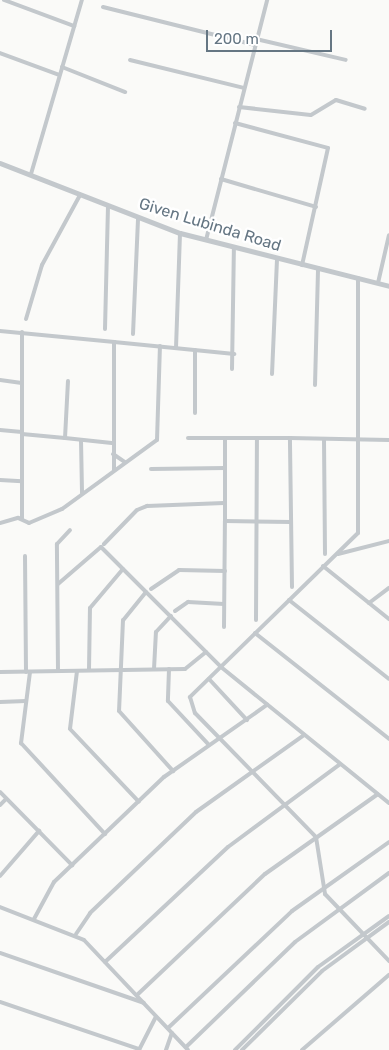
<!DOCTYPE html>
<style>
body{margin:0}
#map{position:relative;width:389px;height:1050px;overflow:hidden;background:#fafaf8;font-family:Rubik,sans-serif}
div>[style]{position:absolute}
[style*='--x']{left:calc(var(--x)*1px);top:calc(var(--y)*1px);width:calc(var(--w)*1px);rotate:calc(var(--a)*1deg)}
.minor>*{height:4px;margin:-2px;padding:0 2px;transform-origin:2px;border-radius:2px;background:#c3c8cc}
.tertiary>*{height:5px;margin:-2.5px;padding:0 2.5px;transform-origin:2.5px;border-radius:2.5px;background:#c3c8cc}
span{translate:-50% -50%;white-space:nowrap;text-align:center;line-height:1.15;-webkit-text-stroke:5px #fff;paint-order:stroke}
.street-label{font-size:16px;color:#657683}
.scale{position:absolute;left:206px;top:30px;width:126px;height:22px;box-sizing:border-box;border:2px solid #657683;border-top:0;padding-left:6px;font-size:15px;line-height:18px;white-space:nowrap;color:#657683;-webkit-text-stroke:4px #fff;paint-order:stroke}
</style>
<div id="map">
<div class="minor">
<div style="--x:4;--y:0;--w:75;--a:20.4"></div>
<div style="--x:103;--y:7;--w:157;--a:14"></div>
<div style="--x:256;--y:39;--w:92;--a:13.1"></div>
<div style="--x:0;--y:53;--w:63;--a:20.4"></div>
<div style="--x:130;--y:60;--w:117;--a:13.8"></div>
<div style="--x:62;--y:67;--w:68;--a:21.6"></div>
<div style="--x:239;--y:107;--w:72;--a:6.3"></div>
<div style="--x:311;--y:115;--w:29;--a:-31"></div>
<div style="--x:336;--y:100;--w:30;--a:17"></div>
<div style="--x:235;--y:123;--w:96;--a:15"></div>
<div style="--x:328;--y:148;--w:120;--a:102.5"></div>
<div style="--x:31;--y:174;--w:181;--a:-73.7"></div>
<div style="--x:221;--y:179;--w:99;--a:16.4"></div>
<div style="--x:206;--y:240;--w:248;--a:-75.7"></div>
<div style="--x:358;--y:278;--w:255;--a:90"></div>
<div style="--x:358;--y:533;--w:235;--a:135.7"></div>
<div style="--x:190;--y:697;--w:17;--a:73"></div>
<div style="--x:195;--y:713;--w:173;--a:45.7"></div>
<div style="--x:316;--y:837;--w:58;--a:81"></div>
<div style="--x:325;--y:894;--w:93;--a:46.3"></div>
<div style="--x:378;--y:283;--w:49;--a:-77.1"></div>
<div style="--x:26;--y:319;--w:56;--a:-73.5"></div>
<div style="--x:42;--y:265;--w:80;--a:-61.5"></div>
<div style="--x:105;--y:329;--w:123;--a:-88.6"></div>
<div style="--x:0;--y:331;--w:115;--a:5.5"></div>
<div style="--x:133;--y:334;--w:116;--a:-87.5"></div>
<div style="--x:176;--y:348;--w:115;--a:-88"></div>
<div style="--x:195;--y:350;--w:63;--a:90"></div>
<div style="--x:232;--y:369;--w:121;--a:-89.1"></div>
<div style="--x:272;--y:374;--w:115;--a:-87.5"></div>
<div style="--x:0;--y:380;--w:22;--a:8"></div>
<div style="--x:315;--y:385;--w:117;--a:-88.5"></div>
<div style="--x:0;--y:430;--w:22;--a:5"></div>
<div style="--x:22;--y:434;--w:43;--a:5.3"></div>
<div style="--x:65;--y:438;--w:57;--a:-87"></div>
<div style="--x:65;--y:438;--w:47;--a:6.1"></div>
<div style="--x:188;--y:438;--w:102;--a:0"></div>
<div style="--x:225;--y:438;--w:83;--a:90"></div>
<div style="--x:225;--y:521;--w:66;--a:0.9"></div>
<div style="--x:324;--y:439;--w:115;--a:89.5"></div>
<div style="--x:81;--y:440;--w:53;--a:88.9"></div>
<div style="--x:113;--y:454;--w:14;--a:34"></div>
<div style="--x:151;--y:469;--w:74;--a:-0.8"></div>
<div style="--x:114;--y:470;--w:128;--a:-90"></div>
<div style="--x:114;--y:342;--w:121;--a:5.7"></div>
<div style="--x:0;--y:480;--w:22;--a:3"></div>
<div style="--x:22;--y:519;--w:187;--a:-90"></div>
<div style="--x:0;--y:523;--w:19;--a:-16"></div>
<div style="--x:18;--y:518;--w:12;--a:24"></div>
<div style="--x:29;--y:523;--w:36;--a:-23"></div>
<div style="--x:62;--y:509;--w:117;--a:-36"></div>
<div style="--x:157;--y:440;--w:94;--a:-88.2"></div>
<div style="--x:104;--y:544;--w:47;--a:-45.9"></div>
<div style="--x:137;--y:510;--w:11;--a:-22"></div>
<div style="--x:147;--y:506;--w:77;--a:-2.2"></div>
<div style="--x:338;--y:554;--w:53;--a:-14.3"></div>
<div style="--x:25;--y:556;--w:116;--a:89.5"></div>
<div style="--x:323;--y:566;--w:85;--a:38.8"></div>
<div style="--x:58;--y:584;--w:57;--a:-40.7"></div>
<div style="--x:101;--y:547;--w:170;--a:45"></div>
<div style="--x:221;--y:667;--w:216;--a:39"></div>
<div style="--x:292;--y:587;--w:149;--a:-90.8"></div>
<div style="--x:290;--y:438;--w:99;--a:1.2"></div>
<div style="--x:151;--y:589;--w:34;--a:-34"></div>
<div style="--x:179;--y:570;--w:46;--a:1.2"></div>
<div style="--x:146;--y:592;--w:36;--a:129"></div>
<div style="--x:123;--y:620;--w:91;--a:92.5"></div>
<div style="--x:119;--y:711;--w:81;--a:48"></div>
<div style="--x:289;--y:600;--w:127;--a:38.3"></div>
<div style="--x:369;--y:603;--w:25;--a:-37"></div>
<div style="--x:175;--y:611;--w:16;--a:-35"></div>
<div style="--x:188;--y:602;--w:36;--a:3"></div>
<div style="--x:256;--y:620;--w:182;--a:-89.7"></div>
<div style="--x:224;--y:627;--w:106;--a:-89.5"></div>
<div style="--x:255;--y:633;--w:171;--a:38.3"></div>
<div style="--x:154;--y:669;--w:37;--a:-87"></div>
<div style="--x:156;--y:632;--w:22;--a:-47"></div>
<div style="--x:169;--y:669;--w:32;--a:92"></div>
<div style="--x:168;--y:701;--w:60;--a:47"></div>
<div style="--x:89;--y:670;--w:62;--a:-89.1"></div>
<div style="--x:90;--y:608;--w:51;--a:-49.8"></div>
<div style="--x:58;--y:671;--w:127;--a:-90.5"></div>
<div style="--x:57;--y:544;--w:19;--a:-47"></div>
<div style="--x:77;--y:671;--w:58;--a:96.9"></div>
<div style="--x:70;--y:729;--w:100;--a:46.6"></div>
<div style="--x:0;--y:672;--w:185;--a:-0.9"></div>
<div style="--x:185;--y:669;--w:27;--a:-39"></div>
<div style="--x:30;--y:672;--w:72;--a:97.2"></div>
<div style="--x:21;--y:743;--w:124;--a:47.3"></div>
<div style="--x:209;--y:679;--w:56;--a:47.2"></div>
<div style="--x:0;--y:702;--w:26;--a:-2"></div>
<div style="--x:0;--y:792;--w:103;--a:45.4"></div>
<div style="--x:0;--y:805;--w:8;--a:-45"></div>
<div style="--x:0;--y:876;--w:60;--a:-49.1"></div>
<div style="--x:0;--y:907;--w:90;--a:21.4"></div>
<div style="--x:84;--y:940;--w:151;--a:46.6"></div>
<div style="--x:34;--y:919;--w:42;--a:-61.6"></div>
<div style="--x:54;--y:882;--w:152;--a:-43.7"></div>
<div style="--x:164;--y:777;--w:126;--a:-35"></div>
<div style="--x:76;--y:934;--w:25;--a:-56"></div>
<div style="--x:90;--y:913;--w:146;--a:-43.6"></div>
<div style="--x:196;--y:812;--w:133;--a:-35.5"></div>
<div style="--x:0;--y:953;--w:152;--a:19.1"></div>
<div style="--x:105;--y:962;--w:168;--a:-43.1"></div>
<div style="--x:228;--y:847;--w:139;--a:-36.5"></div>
<div style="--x:137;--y:995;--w:176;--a:-43.4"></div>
<div style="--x:265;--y:874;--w:138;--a:-35.3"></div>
<div style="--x:0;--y:1002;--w:147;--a:18.7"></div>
<div style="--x:168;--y:1028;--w:170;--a:-43.3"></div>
<div style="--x:292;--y:911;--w:119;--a:-35.4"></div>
<div style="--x:186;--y:1047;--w:151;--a:-43.9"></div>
<div style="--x:295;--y:942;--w:117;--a:-36.3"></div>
<div style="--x:139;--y:1050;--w:37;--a:-63"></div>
<div style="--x:166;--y:1050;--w:18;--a:-71"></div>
<div style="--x:235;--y:1050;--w:117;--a:-45"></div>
<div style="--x:318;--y:967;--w:87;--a:-35.7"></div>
<div style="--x:242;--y:1050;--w:112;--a:-44.6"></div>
<div style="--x:322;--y:971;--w:83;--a:-36.2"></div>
<div style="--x:302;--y:1050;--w:115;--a:-40.8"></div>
</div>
<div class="tertiary">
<div style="--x:0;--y:163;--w:193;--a:21.3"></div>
<div style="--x:180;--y:233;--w:216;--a:14.2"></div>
</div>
<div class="street-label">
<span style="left:210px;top:225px;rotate:17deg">Given Lubinda Road</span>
</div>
<div class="scale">200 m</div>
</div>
